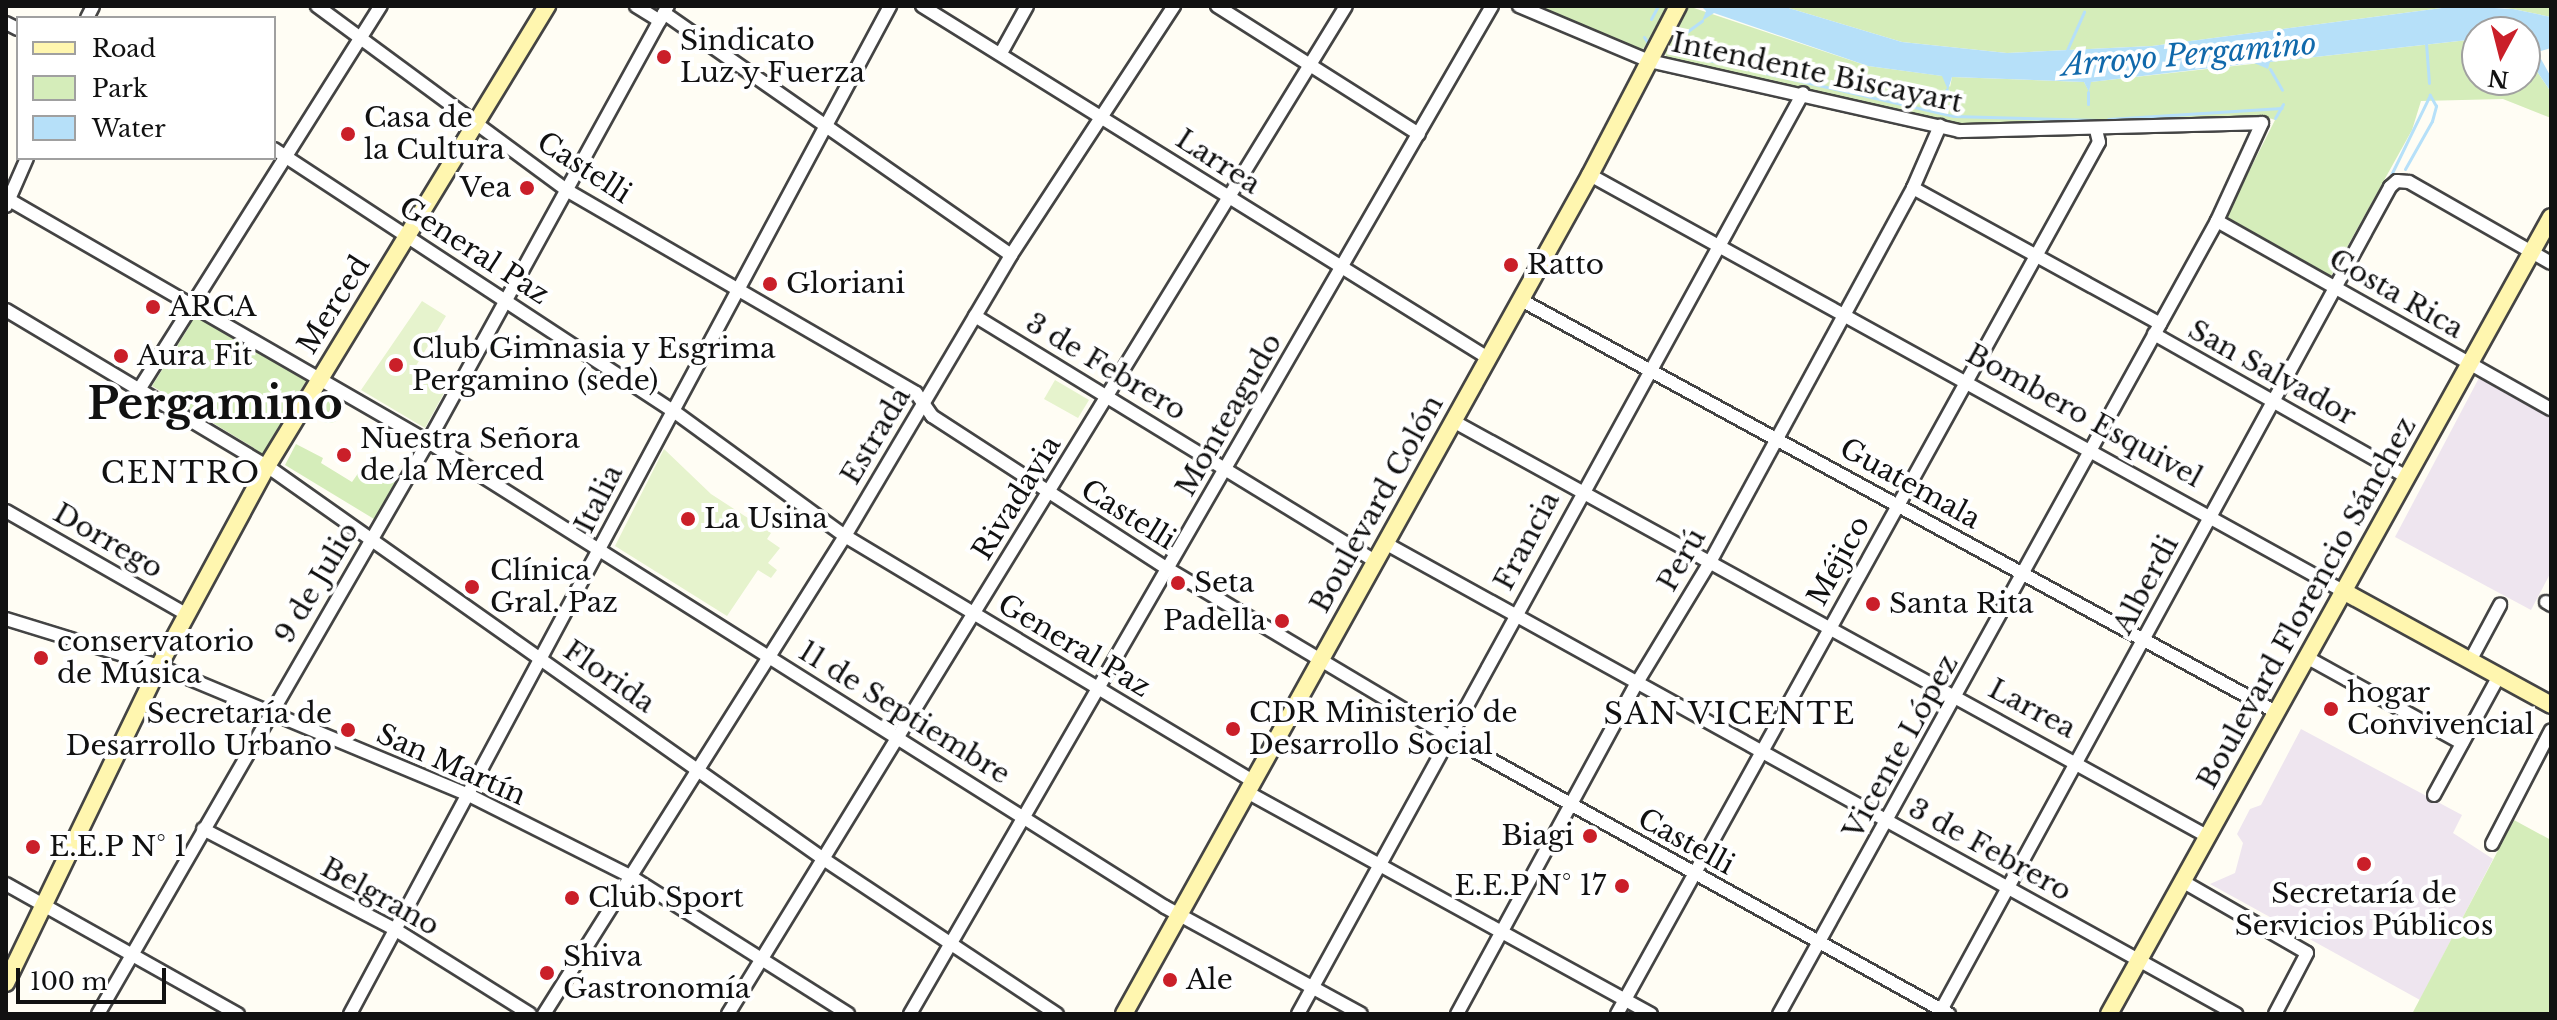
<!DOCTYPE html>
<meta charset="utf-8">
<style>
body{margin:0}
#map{position:relative;width:2557px;height:1020px;overflow:hidden;background:#fffdf4;font-family:"Libre Baskerville",serif}
div>[style]{position:absolute}
[style*='--x']{left:calc(var(--x)*1px);top:calc(var(--y)*1px);width:calc(var(--w)*1px);rotate:calc(var(--a)*1deg)}
.industrial>*{inset:0;background:#eee5ef}
.green>*{inset:0;background:#d5edba}
.round{border-radius:50%}
.pitch>*{inset:0;background:#e6f3cd}
.plaza>*{inset:0;background:#f1ede1}
.water>*{inset:0;background:#b6e0f9}
.stream>*{height:3px;margin:-1.5px;padding:0 1.5px;transform-origin:1.5px;border-radius:1.5px;background:#b6e0f9}
.roads{filter:drop-shadow(2px 0 #444) drop-shadow(-2px 0 #444) drop-shadow(0 2px #444) drop-shadow(0 -2px #444)}
.street>*{height:12px;margin:-6px;padding:0 6px;transform-origin:6px;border-radius:6px;background:#fff}
.secondary>*{height:16px;margin:-8px;padding:0 8px;transform-origin:8px;border-radius:8px;background:#fff6af}
.dots>*{width:22px;height:22px;translate:-50% -50%;box-sizing:border-box;border:4px solid #fff;border-radius:50%}
span{translate:-50% -50%;white-space:nowrap;text-align:center;line-height:1.15;-webkit-text-stroke:8px #fff;paint-order:stroke}
.poi-label{font-size:28px;color:#111}
.left{translate:0 -50%;text-align:left}
.right{translate:-100% -50%;text-align:right}
.street-label{font-size:28px;color:#111}
.water-label{font-size:30px;color:#1169ab;font-style:italic}
.neighbourhood-label{font-size:30px;color:#111;letter-spacing:2px}
.town-label{font-size:44px;color:#111;font-weight:700}
.frame{position:absolute;inset:0;border:8px solid #111;pointer-events:none}
.legend{position:absolute;left:16px;top:16px;width:260px;height:144px;box-sizing:border-box;background:#fff;border:2px solid #a0a0a0;margin:0;padding:10px 14px;list-style:none;font-size:24px;color:#111}
.legend li{display:flex;align-items:center;gap:16px;height:40px}
.legend b{width:40px;border:2px solid #a0a0a0}
.north{position:absolute;left:2461px;top:16px;width:80px;height:80px;box-sizing:border-box;background:#fff;border:2px solid #a0a0a0;border-radius:50%;rotate:187deg;font-size:22px;font-weight:700;line-height:32px;text-align:center;color:#111}
.north::after{content:'';display:block;margin:auto;width:28px;height:36px;background:#ca1f29;clip-path:polygon(50% 0,100% 100%,50% 72%,0 100%)}
.scale{position:absolute;left:16px;top:968px;width:150px;height:36px;box-sizing:border-box;border:4px solid #111;border-top:0;padding-left:10px;font-size:24px;line-height:28px;white-space:nowrap;color:#111;-webkit-text-stroke:6px #fff;paint-order:stroke}
</style>
<div id="map">
<div class="industrial">
<div style="clip-path:polygon(2480px 376px,2551px 415px,2551px 572px,2531px 610px,2395px 537px)"></div>
<div style="clip-path:polygon(2301px 729px,2462px 815px,2453px 833px,2493px 859px,2420px 1000px,2210px 884px,2235px 873px,2243px 843px,2237px 834px,2250px 809px,2261px 805px)"></div>
</div>
<div class="green">
<div style="clip-path:polygon(1532px 6px,1667px 6px,1656px 26px,1660px 29px,1640px 52px)"></div>
<div style="clip-path:polygon(1688px 6px,1868px 66px,1943px 76px,1950px 87px,1952px 77px,2084px 82px,2089px 91px,2090px 82px,2477px 39px,2477px 80px,2525px 80px,2525px 54px,2551px 92px,2551px 118px,2503px 99px,2421px 101px,2412px 130px,2331px 276px,2225px 219px,2275px 120px,2260px 115px,2105px 125px,1959px 125px,1669px 60px,1663px 51px)"></div>
<div style="clip-path:polygon(1782px 6px,2457px 6px,2152px 46px,2007px 53px,1902px 42px)"></div>
<div style="clip-path:polygon(2487px 6px,2551px 6px,2551px 17px,2513px 9px)"></div>
<div style="clip-path:polygon(195px 315px,306px 381px,263px 454px,251px 454px,254px 448px,152px 386px,189px 327px,185px 324px)"></div>
<div class="round" style="left:316px;top:397px;width:26px;height:26px"></div>
<div style="clip-path:polygon(296px 444px,323px 458px,321px 463px,352px 482px,359px 472px,370px 478px,376px 467px,397px 479px,374px 519px,285px 465px)"></div>
<div style="clip-path:polygon(2514px 820px,2551px 840px,2551px 1014px,2412px 1014px)"></div>
</div>
<div class="pitch">
<div style="clip-path:polygon(422px 301px,446px 316px,411px 374px,444px 393px,425px 428px,361px 390px)"></div>
<div style="clip-path:polygon(1055px 380px,1089px 400px,1078px 418px,1044px 399px)"></div>
<div style="clip-path:polygon(664px 449px,711px 494px,771px 533px,767px 539px,780px 548px,768px 563px,777px 570px,771px 578px,758px 570px,727px 616px,615px 546px)"></div>
</div>
<div class="plaza">
<div style="clip-path:polygon(152px 386px,255px 449px,251px 454px,152px 392px)"></div>
</div>
<div class="water">
<div style="clip-path:polygon(1701px 6px,1782px 6px,1902px 42px,2007px 53px,2152px 46px,2457px 6px,2513px 9px,2551px 17px,2551px 48px,2537px 52px,2551px 77px,2551px 92px,2525px 54px,2525px 32px,2477px 32px,2477px 39px,2270px 62px,2268px 69px,2254px 63px,2091px 82px,2089px 92px,2084px 82px,1952px 77px,1948px 90px,1942px 76px,1868px 66px,1714px 13px,1702px 21px,1706px 11px)"></div>
</div>
<div class="stream">
<div style="--x:1651;--y:19;--w:15;--a:-62"></div>
<div style="--x:1681;--y:36;--w:26;--a:-36"></div>
<div style="--x:1644;--y:37;--w:7;--a:56"></div>
<div style="--x:2426;--y:43;--w:40;--a:85.7"></div>
<div style="--x:2067;--y:50;--w:42;--a:-65.9"></div>
<div style="--x:1674;--y:52;--w:286;--a:12.9"></div>
<div style="--x:1953;--y:116;--w:146;--a:1.6"></div>
<div style="--x:2270;--y:69;--w:24;--a:60"></div>
<div style="--x:1945;--y:94;--w:5;--a:-68"></div>
<div style="--x:2088;--y:104;--w:12;--a:-90"></div>
<div style="--x:2275;--y:118;--w:16;--a:-60"></div>
<div style="--x:2108;--y:119;--w:174;--a:-3.6"></div>
<div style="--x:2405;--y:169;--w:55;--a:-60.6"></div>
<div style="--x:2432;--y:121;--w:16;--a:-75"></div>
<div style="--x:2436;--y:106;--w:13;--a:-119"></div>
<div style="--x:2390;--y:177;--w:91;--a:-64"></div>
</div>
<div class="roads">
<div class="street">
<div style="--x:317;--y:6;--w:312;--a:36.4"></div>
<div style="--x:568;--y:191;--w:402;--a:30.1"></div>
<div style="--x:916;--y:393;--w:28;--a:55"></div>
<div style="--x:932;--y:416;--w:281;--a:33"></div>
<div style="--x:1168;--y:569;--w:326;--a:30.8"></div>
<div style="--x:1448;--y:736;--w:573;--a:29.03"></div>
<div style="--x:636;--y:6;--w:28;--a:32"></div>
<div style="--x:922;--y:6;--w:667;--a:31.88"></div>
<div style="--x:1217;--y:6;--w:239;--a:32.4"></div>
<div style="--x:1519;--y:6;--w:141;--a:22.9"></div>
<div style="--x:1649;--y:61;--w:318;--a:12.7"></div>
<div style="--x:1959;--y:131;--w:303;--a:-1.5"></div>
<div style="--x:2262;--y:123;--w:108;--a:114.7"></div>
<div style="--x:2217;--y:221;--w:906;--a:118.91"></div>
<div style="--x:664;--y:13;--w:423;--a:34.9"></div>
<div style="--x:87;--y:18;--w:13;--a:-63"></div>
<div style="--x:6;--y:23;--w:13;--a:27"></div>
<div style="--x:1001;--y:53;--w:54;--a:-61"></div>
<div style="--x:274;--y:149;--w:476;--a:33.3"></div>
<div style="--x:672;--y:410;--w:214;--a:36.1"></div>
<div style="--x:845;--y:536;--w:476;--a:31"></div>
<div style="--x:1590;--y:175;--w:860;--a:28.92"></div>
<div style="--x:1913;--y:188;--w:282;--a:28.8"></div>
<div style="--x:6;--y:198;--w:487;--a:30"></div>
<div style="--x:428;--y:442;--w:871;--a:32.25"></div>
<div style="--x:1165;--y:907;--w:223;--a:28.6"></div>
<div style="--x:6;--y:206;--w:52;--a:-66.4"></div>
<div style="--x:2217;--y:221;--w:383;--a:29.4"></div>
<div style="--x:1521;--y:300;--w:860;--a:28.62"></div>
<div style="--x:6;--y:310;--w:304;--a:30.9"></div>
<div style="--x:267;--y:466;--w:679;--a:35.23"></div>
<div style="--x:822;--y:858;--w:282;--a:33.6"></div>
<div style="--x:975;--y:316;--w:469;--a:31.5"></div>
<div style="--x:2154;--y:334;--w:291;--a:29.5"></div>
<div style="--x:140;--y:388;--w:452;--a:-57.8"></div>
<div style="--x:1453;--y:421;--w:861;--a:28.83"></div>
<div style="--x:6;--y:511;--w:207;--a:29.8"></div>
<div style="--x:1385;--y:543;--w:973;--a:28.96"></div>
<div style="--x:2546;--y:602;--w:6;--a:31"></div>
<div style="--x:6;--y:619;--w:160;--a:17.1"></div>
<div style="--x:159;--y:666;--w:336;--a:22.6"></div>
<div style="--x:469;--y:795;--w:180;--a:26.7"></div>
<div style="--x:630;--y:876;--w:258;--a:32.3"></div>
<div style="--x:2306;--y:657;--w:178;--a:28.9"></div>
<div style="--x:2470;--y:661;--w:64;--a:-61.8"></div>
<div style="--x:1247;--y:792;--w:461;--a:28.8"></div>
<div style="--x:2434;--y:795;--w:136;--a:-61.4"></div>
<div style="--x:203;--y:829;--w:218;--a:27.6"></div>
<div style="--x:396;--y:930;--w:158;--a:32.1"></div>
<div style="--x:2492;--y:844;--w:128;--a:-62.6"></div>
<div style="--x:2182;--y:881;--w:144;--a:29.9"></div>
<div style="--x:2307;--y:953;--w:69;--a:117.7"></div>
<div style="--x:6;--y:884;--w:266;--a:29.3"></div>
<div style="--x:98;--y:1014;--w:660;--a:-60.02"></div>
<div style="--x:428;--y:442;--w:498;--a:-61.2"></div>
<div style="--x:350;--y:1014;--w:1144;--a:-61.82"></div>
<div style="--x:544;--y:1014;--w:565;--a:-57.8"></div>
<div style="--x:845;--y:536;--w:326;--a:-59.4"></div>
<div style="--x:1011;--y:255;--w:298;--a:-56.8"></div>
<div style="--x:728;--y:1014;--w:1182;--a:-58.49"></div>
<div style="--x:910;--y:1014;--w:1164;--a:-60"></div>
<div style="--x:1298;--y:1014;--w:1050;--a:-61.26"></div>
<div style="--x:1457;--y:1014;--w:379;--a:-61.5"></div>
<div style="--x:1638;--y:681;--w:139;--a:-58.8"></div>
<div style="--x:1710;--y:562;--w:426;--a:-61.5"></div>
<div style="--x:1913;--y:188;--w:68;--a:-66.5"></div>
<div style="--x:1617;--y:1014;--w:996;--a:-61.07"></div>
<div style="--x:2099;--y:142;--w:12;--a:-104"></div>
<div style="--x:1939;--y:1014;--w:942;--a:-61.39"></div>
<div style="--x:2390;--y:187;--w:9;--a:-41"></div>
<div style="--x:2397;--y:181;--w:12;--a:5"></div>
<div style="--x:2409;--y:182;--w:163;--a:29.7"></div>
</div>
<div class="secondary">
<div style="--x:2343;--y:591;--w:237;--a:28.7"></div>
<div style="--x:6;--y:983;--w:352;--a:-64.2"></div>
<div style="--x:159;--y:666;--w:227;--a:-61.6"></div>
<div style="--x:267;--y:466;--w:539;--a:-58.67"></div>
<div style="--x:1124;--y:1014;--w:960;--a:-60.95"></div>
<div style="--x:1590;--y:175;--w:191;--a:-62.5"></div>
<div style="--x:2109;--y:1014;--w:911;--a:-60.99"></div>
</div>
</div>
<div class="dots">
<div style="left:664px;top:57px;background:#ca1f29"></div>
<div style="left:348px;top:134px;background:#ca1f29"></div>
<div style="left:527px;top:188px;background:#ca1f29"></div>
<div style="left:1511px;top:265px;background:#ca1f29"></div>
<div style="left:770px;top:284px;background:#ca1f29"></div>
<div style="left:153px;top:307px;background:#ca1f29"></div>
<div style="left:121px;top:356px;background:#ca1f29"></div>
<div style="left:396px;top:365px;background:#ca1f29"></div>
<div style="left:344px;top:455px;background:#ca1f29"></div>
<div style="left:688px;top:519px;background:#ca1f29"></div>
<div style="left:1178px;top:583px;background:#ca1f29"></div>
<div style="left:472px;top:587px;background:#ca1f29"></div>
<div style="left:1873px;top:604px;background:#ca1f29"></div>
<div style="left:1282px;top:621px;background:#ca1f29"></div>
<div style="left:41px;top:658px;background:#ca1f29"></div>
<div style="left:2331px;top:709px;background:#ca1f29"></div>
<div style="left:1233px;top:729px;background:#ca1f29"></div>
<div style="left:348px;top:730px;background:#ca1f29"></div>
<div style="left:1590px;top:836px;background:#ca1f29"></div>
<div style="left:33px;top:847px;background:#ca1f29"></div>
<div style="left:2364px;top:864px;background:#ca1f29"></div>
<div style="left:1622px;top:886px;background:#ca1f29"></div>
<div style="left:572px;top:898px;background:#ca1f29"></div>
<div style="left:547px;top:973px;background:#ca1f29"></div>
<div style="left:1170px;top:980px;background:#ca1f29"></div>
</div>
<div class="poi-label">
<span class="left" style="left:680px;top:57px">Sindicato<br>Luz y Fuerza</span>
<span class="left" style="left:364px;top:134px">Casa de<br>la Cultura</span>
<span class="right" style="left:511px;top:188px">Vea</span>
<span class="left" style="left:1527px;top:265px">Ratto</span>
<span class="left" style="left:786px;top:284px">Gloriani</span>
<span class="left" style="left:169px;top:307px">ARCA</span>
<span class="left" style="left:412px;top:365px">Club Gimnasia y Esgrima<br>Pergamino (sede)</span>
<span class="left" style="left:137px;top:356px">Aura Fit</span>
<span class="left" style="left:360px;top:455px">Nuestra Señora<br>de la Merced</span>
<span class="left" style="left:704px;top:519px">La Usina</span>
<span class="left" style="left:490px;top:587px">Clínica<br>Gral. Paz</span>
<span class="left" style="left:1194px;top:583px">Seta</span>
<span class="left" style="left:1889px;top:604px">Santa Rita</span>
<span class="right" style="left:1266px;top:621px">Padella</span>
<span class="left" style="left:57px;top:658px">conservatorio<br>de Música</span>
<span class="left" style="left:2347px;top:709px">hogar<br>Convivencial</span>
<span class="left" style="left:1249px;top:729px">CDR Ministerio de<br>Desarrollo Social</span>
<span class="right" style="left:332px;top:730px">Secretaría de<br>Desarrollo Urbano</span>
<span class="right" style="left:1574px;top:836px">Biagi</span>
<span class="left" style="left:49px;top:847px">E.E.P N° 1</span>
<span class="right" style="left:1606px;top:886px">E.E.P N° 17</span>
<span style="left:2364px;top:910px">Secretaría de<br>Servicios Públicos</span>
<span class="left" style="left:588px;top:898px">Club Sport</span>
<span class="left" style="left:563px;top:973px">Shiva<br>Gastronomía</span>
<span class="left" style="left:1186px;top:980px">Ale</span>
</div>
<div class="street-label">
<span style="left:1817px;top:73px;rotate:12deg">Intendente Biscayart</span>
<span style="left:1218px;top:162px;rotate:33deg">Larrea</span>
<span style="left:584px;top:168px;rotate:33deg">Castelli</span>
<span style="left:474px;top:251px;rotate:33deg">General Paz</span>
<span style="left:2396px;top:294px;rotate:30deg">Costa Rica</span>
<span style="left:334px;top:305px;rotate:-58deg">Merced</span>
<span style="left:1106px;top:367px;rotate:31deg">3 de Febrero</span>
<span style="left:2272px;top:373px;rotate:29deg">San Salvador</span>
<span style="left:1229px;top:415px;rotate:-60deg">Monteagudo</span>
<span style="left:2084px;top:416px;rotate:29deg">Bombero Esquivel</span>
<span style="left:876px;top:436px;rotate:-59deg">Estrada</span>
<span style="left:1910px;top:484px;rotate:29deg">Guatemala</span>
<span style="left:1017px;top:498px;rotate:-58deg">Rivadavia</span>
<span style="left:599px;top:499px;rotate:-63deg">Italia</span>
<span style="left:1377px;top:504px;rotate:-61deg">Boulevard Colón</span>
<span style="left:1128px;top:515px;rotate:32deg">Castelli</span>
<span style="left:108px;top:541px;rotate:30deg">Dorrego</span>
<span style="left:1527px;top:541px;rotate:-62deg">Francia</span>
<span style="left:1682px;top:560px;rotate:-60deg">Perú</span>
<span style="left:1839px;top:561px;rotate:-61deg">Méjico</span>
<span style="left:317px;top:583px;rotate:-59deg">9 de Julio</span>
<span style="left:2146px;top:585px;rotate:-62deg">Alberdi</span>
<span style="left:2307px;top:603px;rotate:-61deg">Boulevard Florencio Sánchez</span>
<span style="left:1074px;top:646px;rotate:31deg">General Paz</span>
<span style="left:609px;top:677px;rotate:35deg">Florida</span>
<span style="left:2032px;top:709px;rotate:28deg">Larrea</span>
<span style="left:904px;top:713px;rotate:32deg">11 de Septiembre</span>
<span style="left:1901px;top:747px;rotate:-61deg">Vicente López</span>
<span style="left:451px;top:765px;rotate:24deg">San Martín</span>
<span style="left:1686px;top:842px;rotate:29deg">Castelli</span>
<span style="left:1990px;top:850px;rotate:29deg">3 de Febrero</span>
<span style="left:380px;top:897px;rotate:29deg">Belgrano</span>
</div>
<div class="water-label">
<span style="left:2189px;top:55px;rotate:-5deg">Arroyo Pergamino</span>
</div>
<div class="neighbourhood-label">
<span style="left:181px;top:473px">CENTRO</span>
<span style="left:1730px;top:714px">SAN VICENTE</span>
</div>
<div class="town-label">
<span style="left:215px;top:404px">Pergamino</span>
</div>
<div class="frame"></div>
<ul class="legend">
<li><b style="height:10px;background:#fff6af"></b>Road</li>
<li><b style="height:22px;background:#d5edba"></b>Park</li>
<li><b style="height:22px;background:#b6e0f9"></b>Water</li>
</ul>
<div class="north">N</div>
<div class="scale">100 m</div>
</div>
